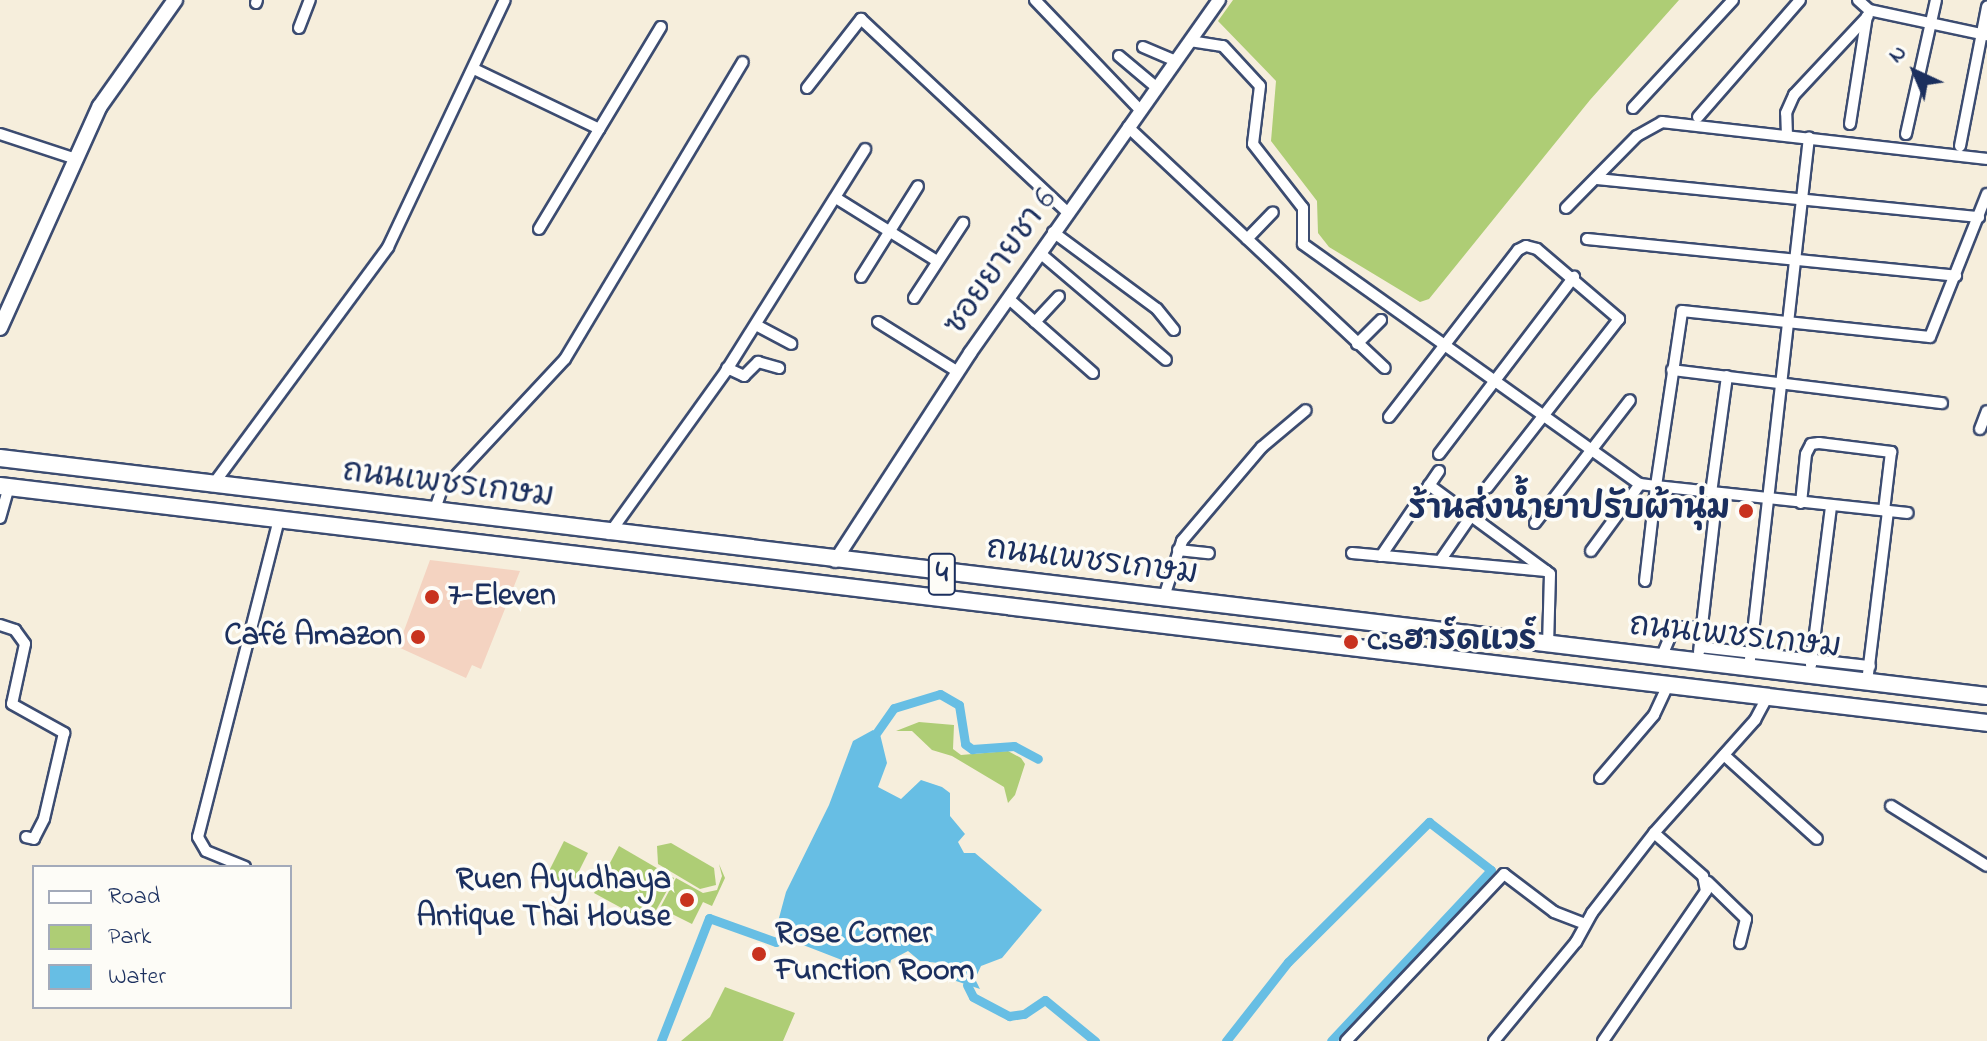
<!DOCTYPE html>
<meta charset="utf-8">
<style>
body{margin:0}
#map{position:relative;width:1987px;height:1041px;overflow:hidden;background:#f6eedc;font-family:"Indie Flower","Playpen Sans Thai",sans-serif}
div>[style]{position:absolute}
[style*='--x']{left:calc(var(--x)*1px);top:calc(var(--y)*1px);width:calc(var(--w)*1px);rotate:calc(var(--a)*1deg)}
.built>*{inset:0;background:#f4d3c1}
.green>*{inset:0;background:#aecd75}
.water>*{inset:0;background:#67bee4}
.canal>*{height:9px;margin:-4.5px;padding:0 4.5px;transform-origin:4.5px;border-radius:4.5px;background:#67bee4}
.roads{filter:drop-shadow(2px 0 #3c4c71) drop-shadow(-2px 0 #3c4c71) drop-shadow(0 2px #3c4c71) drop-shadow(0 -2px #3c4c71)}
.minor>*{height:10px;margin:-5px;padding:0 5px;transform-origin:5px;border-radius:5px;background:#fff}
.tertiary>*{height:12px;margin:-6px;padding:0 6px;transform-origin:6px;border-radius:6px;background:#fff}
.secondary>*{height:14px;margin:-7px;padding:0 7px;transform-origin:7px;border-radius:7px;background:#fff}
.primary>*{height:16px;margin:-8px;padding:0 8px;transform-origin:8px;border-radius:8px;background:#fff}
.dots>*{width:22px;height:22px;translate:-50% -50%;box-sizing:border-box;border:4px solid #fdfcf7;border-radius:50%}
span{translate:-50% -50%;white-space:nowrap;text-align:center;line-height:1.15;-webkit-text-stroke:7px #fdfcf7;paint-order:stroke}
.shield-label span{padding:2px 6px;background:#fdfcf7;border:2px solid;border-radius:6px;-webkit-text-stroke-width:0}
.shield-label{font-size:30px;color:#1b2f5e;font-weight:700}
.street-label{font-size:32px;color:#1b2f5e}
.poi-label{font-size:32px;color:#1b2f5e;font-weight:700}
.right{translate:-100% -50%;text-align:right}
.left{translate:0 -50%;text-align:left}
.legend{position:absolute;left:32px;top:865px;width:260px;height:144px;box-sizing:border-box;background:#fdfcf7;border:2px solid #a3aaba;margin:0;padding:10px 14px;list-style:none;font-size:24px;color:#1b2f5e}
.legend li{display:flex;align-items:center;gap:16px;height:40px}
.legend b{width:40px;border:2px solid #a3aaba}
.north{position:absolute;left:1875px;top:32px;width:80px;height:80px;-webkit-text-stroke:6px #fdfcf7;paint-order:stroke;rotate:316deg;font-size:22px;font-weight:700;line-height:32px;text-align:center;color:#1b2f5e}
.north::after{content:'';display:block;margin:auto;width:28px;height:36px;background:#1b2f5e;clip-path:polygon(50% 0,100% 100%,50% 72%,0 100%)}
</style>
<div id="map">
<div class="built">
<div style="clip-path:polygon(430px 560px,520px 571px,481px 669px,472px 665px,466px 678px,398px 647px)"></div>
</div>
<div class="green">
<div style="clip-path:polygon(1233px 0,1679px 0,1590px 100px,1429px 299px,1420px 302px,1329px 247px,1318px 233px,1317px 201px,1271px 141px,1276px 81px,1218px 21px)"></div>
<div style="clip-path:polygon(919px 722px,954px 725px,953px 749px,961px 755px,1008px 751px,1021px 758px,1025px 764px,1015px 795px,1008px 803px,1004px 787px,952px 756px,932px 750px,912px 731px,896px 731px)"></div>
<div style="clip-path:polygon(564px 841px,588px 853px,568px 893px,544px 881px)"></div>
<div style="clip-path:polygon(671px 843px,714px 868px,716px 885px,700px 889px,658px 864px,657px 846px)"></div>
<div style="clip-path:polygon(619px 846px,674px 878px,649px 923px,594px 893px)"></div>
<div style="clip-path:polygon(719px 864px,725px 878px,712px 906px,703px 902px,692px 924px,660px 908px,676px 878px,703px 893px,717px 890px,722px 876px)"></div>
<div style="clip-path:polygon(725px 987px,795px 1013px,783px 1041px,681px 1041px,710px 1017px)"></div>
</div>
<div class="water">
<div style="clip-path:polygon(873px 730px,880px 734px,887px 763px,878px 787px,901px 799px,921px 780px,942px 787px,950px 793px,950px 816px,965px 834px,958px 842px,964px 853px,975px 853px,1042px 910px,1002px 958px,981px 966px,975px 979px,980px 989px,956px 981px,939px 963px,920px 961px,908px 951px,891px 960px,888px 971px,865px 969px,798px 943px,776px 929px,786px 892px,829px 805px,853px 741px)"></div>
</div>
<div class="canal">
<div style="--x:877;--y:732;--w:29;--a:-55"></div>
<div style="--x:894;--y:708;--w:48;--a:-16.9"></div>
<div style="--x:940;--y:694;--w:22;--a:30"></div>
<div style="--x:959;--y:705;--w:39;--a:81"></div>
<div style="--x:965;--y:744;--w:9;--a:36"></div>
<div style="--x:972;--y:749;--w:42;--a:-4.1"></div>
<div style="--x:1014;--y:746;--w:27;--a:28"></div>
<div style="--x:967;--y:985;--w:13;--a:63"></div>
<div style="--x:973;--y:997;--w:41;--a:27.8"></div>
<div style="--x:1009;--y:1016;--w:15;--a:-8"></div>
<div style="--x:1024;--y:1014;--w:25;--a:-34"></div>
<div style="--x:1045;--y:1000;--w:65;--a:39.4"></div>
<div style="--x:661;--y:1041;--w:132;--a:-68.7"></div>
<div style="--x:709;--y:918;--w:71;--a:19.7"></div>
<div style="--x:776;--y:942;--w:12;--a:-31"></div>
<div style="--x:1226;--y:1041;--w:100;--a:-51.9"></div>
<div style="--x:1288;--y:962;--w:199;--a:-44.8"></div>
<div style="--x:1429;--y:822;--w:78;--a:37.7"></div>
<div style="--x:1491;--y:870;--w:234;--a:133.1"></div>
</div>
<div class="roads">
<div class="minor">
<div style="--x:1035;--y:0;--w:152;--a:46.3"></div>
<div style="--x:1858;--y:0;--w:15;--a:42"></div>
<div style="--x:1869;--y:10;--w:120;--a:12.1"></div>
<div style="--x:256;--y:3;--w:3;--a:-72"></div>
<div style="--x:299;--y:28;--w:30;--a:-69"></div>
<div style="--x:1190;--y:41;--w:33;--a:9"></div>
<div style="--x:1223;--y:46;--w:54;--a:47.2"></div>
<div style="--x:1260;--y:86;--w:58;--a:96.9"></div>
<div style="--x:1253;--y:144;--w:81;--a:52"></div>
<div style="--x:1303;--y:208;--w:36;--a:90"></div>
<div style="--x:1303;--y:244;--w:414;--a:35.5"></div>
<div style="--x:1640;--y:484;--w:83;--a:126.2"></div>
<div style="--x:1143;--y:47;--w:36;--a:23"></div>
<div style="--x:1119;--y:56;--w:48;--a:40"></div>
<div style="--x:474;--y:69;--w:139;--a:25.6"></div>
<div style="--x:807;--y:88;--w:88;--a:-52"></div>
<div style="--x:861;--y:19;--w:284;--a:43.1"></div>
<div style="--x:1633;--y:108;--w:147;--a:-47.2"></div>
<div style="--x:1698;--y:117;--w:155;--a:-48.9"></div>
<div style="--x:1850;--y:124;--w:109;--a:-81.1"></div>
<div style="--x:1128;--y:127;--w:352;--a:43.2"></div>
<div style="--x:0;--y:134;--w:80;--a:18.2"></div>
<div style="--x:1906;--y:134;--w:137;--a:-77.4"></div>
<div style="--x:1787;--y:136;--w:23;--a:-92"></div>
<div style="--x:1786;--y:113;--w:20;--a:-66"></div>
<div style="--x:1794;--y:95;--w:108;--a:-46.9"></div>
<div style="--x:1960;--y:146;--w:142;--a:-79"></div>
<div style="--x:1597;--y:179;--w:384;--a:5.7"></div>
<div style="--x:836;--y:198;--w:119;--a:32"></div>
<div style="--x:1566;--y:208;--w:101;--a:-45.4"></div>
<div style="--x:1637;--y:136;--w:29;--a:-29"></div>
<div style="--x:1662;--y:122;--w:327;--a:6.5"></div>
<div style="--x:539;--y:229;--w:236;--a:-58.9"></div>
<div style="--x:1053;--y:232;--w:129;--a:36.5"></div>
<div style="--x:1157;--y:309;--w:27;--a:51"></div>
<div style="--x:1247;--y:239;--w:37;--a:-46"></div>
<div style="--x:1587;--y:239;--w:371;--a:5.7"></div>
<div style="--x:1040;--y:253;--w:165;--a:40.3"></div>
<div style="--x:861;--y:277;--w:107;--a:-57.9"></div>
<div style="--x:914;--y:298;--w:90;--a:-56.8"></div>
<div style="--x:1009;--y:299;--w:112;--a:41.4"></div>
<div style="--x:878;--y:322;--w:94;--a:32"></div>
<div style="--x:1035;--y:322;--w:35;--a:-47"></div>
<div style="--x:756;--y:325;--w:40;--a:28"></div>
<div style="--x:1357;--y:344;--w:34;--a:-45"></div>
<div style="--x:727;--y:368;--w:19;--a:25"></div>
<div style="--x:744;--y:376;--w:20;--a:-45"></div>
<div style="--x:758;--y:362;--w:22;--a:16"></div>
<div style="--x:1672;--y:370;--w:272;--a:7"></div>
<div style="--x:1389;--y:417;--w:211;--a:-52.3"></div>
<div style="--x:1518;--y:250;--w:9;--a:-27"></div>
<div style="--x:1526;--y:246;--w:11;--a:15"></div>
<div style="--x:1537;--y:249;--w:108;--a:40.5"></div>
<div style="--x:1619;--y:319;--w:214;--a:128"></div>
<div style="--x:1980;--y:429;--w:19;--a:-69"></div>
<div style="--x:1439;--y:454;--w:223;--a:-52.7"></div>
<div style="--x:453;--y:479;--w:164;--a:-47"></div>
<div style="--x:565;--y:359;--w:346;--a:-59.1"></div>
<div style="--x:1640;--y:484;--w:16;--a:7"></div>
<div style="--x:1656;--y:486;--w:177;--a:-81.5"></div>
<div style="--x:1682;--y:311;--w:249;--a:6"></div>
<div style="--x:1930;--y:337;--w:154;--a:-68.3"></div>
<div style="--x:1429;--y:485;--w:150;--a:36.3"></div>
<div style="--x:1550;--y:574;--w:72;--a:91.6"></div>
<div style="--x:212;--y:486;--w:297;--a:-53.6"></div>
<div style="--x:388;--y:247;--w:273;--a:-64.7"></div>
<div style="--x:1711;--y:493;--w:118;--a:-82.2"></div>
<div style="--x:1801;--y:503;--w:49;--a:-84.2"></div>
<div style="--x:1806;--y:454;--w:11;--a:-63"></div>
<div style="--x:1811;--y:444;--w:8;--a:-7"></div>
<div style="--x:1819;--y:443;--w:73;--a:7.1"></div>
<div style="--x:1891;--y:452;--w:59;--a:96.8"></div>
<div style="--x:434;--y:512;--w:31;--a:-71"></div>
<div style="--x:0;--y:518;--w:32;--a:-74"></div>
<div style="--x:1535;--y:523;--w:155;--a:-52.3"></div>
<div style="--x:609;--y:534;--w:201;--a:-54.3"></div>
<div style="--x:726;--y:371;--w:262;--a:-57.9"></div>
<div style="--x:1178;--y:550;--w:31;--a:6"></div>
<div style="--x:1352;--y:553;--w:195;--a:5.3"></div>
<div style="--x:1381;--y:556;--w:103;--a:-55.7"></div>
<div style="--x:1440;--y:561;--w:55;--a:-55.4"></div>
<div style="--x:1645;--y:581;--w:96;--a:-83.4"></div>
<div style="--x:1656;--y:486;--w:253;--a:6.1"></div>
<div style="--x:1163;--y:600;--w:62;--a:-72.1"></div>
<div style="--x:1182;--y:541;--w:123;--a:-49.6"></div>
<div style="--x:1262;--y:447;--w:57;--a:-40.1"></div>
<div style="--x:0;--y:625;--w:16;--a:18"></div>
<div style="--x:15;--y:630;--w:17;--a:54"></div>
<div style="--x:25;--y:644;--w:61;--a:102.2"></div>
<div style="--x:12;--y:704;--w:60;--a:29.1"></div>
<div style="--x:64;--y:733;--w:88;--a:103.1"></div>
<div style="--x:44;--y:819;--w:22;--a:117"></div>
<div style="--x:34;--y:839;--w:8;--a:-166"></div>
<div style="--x:1700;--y:647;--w:171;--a:6.4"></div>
<div style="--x:1699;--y:652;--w:160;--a:-83.5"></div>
<div style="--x:1661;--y:658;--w:34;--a:-67"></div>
<div style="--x:1674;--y:627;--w:29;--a:0"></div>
<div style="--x:1811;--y:665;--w:160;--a:-82.8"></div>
<div style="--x:1749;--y:668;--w:534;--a:-83.55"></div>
<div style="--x:1867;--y:682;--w:172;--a:-83"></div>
<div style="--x:1724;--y:755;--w:125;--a:42.1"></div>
<div style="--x:1600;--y:778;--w:83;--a:-49.4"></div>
<div style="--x:1654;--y:715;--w:31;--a:-65"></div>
<div style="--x:1891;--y:806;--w:113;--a:32"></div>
<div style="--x:245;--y:867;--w:42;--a:-157.7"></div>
<div style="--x:206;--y:851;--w:16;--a:-120"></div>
<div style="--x:198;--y:837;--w:328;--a:-75.7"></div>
<div style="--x:1708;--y:882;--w:53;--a:44.2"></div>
<div style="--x:1746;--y:919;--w:25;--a:104"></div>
<div style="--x:1346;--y:1041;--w:230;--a:-46.6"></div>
<div style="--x:1504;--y:874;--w:63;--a:37.2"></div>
<div style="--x:1554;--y:912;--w:33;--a:21"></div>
<div style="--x:1494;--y:1041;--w:129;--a:-50.4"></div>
<div style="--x:1576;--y:942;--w:33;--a:-61"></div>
<div style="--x:1592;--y:913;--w:101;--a:-52.2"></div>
<div style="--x:1654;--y:833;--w:152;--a:-48.2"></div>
<div style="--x:1755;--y:720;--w:26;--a:-62"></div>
<div style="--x:1603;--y:1041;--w:182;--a:-55.5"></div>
<div style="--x:1706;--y:891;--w:15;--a:-101"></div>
<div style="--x:1703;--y:876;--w:65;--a:-138.7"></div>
</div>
<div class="tertiary">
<div style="--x:835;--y:561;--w:248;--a:-57"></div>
<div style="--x:970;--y:353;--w:432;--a:-54.8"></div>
</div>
<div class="secondary">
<div style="--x:0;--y:328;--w:243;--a:-65.8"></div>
<div style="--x:100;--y:106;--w:130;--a:-54.7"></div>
</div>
<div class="primary">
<div style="--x:0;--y:458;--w:2001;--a:6.83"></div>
<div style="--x:0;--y:486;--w:2001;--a:6.8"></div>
</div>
</div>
<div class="dots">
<div style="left:1746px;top:511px;background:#c8321e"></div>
<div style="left:432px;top:597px;background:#c8321e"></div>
<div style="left:418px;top:637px;background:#c8321e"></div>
<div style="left:1351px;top:642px;background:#c8321e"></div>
<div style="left:687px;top:900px;background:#c8321e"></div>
<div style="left:759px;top:954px;background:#c8321e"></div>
</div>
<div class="shield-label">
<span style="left:942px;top:574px">4</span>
</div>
<div class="street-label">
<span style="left:1002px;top:263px;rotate:-55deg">ซอยยายชา 6</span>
<span style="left:448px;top:486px;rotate:7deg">ถนนเพชรเกษม</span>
<span style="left:1092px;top:563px;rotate:7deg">ถนนเพชรเกษม</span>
<span style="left:1735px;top:638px;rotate:6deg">ถนนเพชรเกษม</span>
</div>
<div class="poi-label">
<span class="right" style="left:1730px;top:511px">ร้านส่งน้ำยาปรับผ้านุ่ม</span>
<span class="left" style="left:448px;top:597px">7-Eleven</span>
<span class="right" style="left:402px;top:637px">Café Amazon</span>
<span class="left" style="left:1367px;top:642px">c.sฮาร์ดแวร์</span>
<span class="right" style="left:671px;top:900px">Ruen Ayudhaya<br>Antique Thai House</span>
<span class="left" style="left:775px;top:954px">Rose Corner<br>Function Room</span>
</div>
<ul class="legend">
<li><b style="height:10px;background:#fff"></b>Road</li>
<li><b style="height:22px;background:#aecd75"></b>Park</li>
<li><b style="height:22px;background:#67bee4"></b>Water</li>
</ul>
<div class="north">N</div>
</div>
